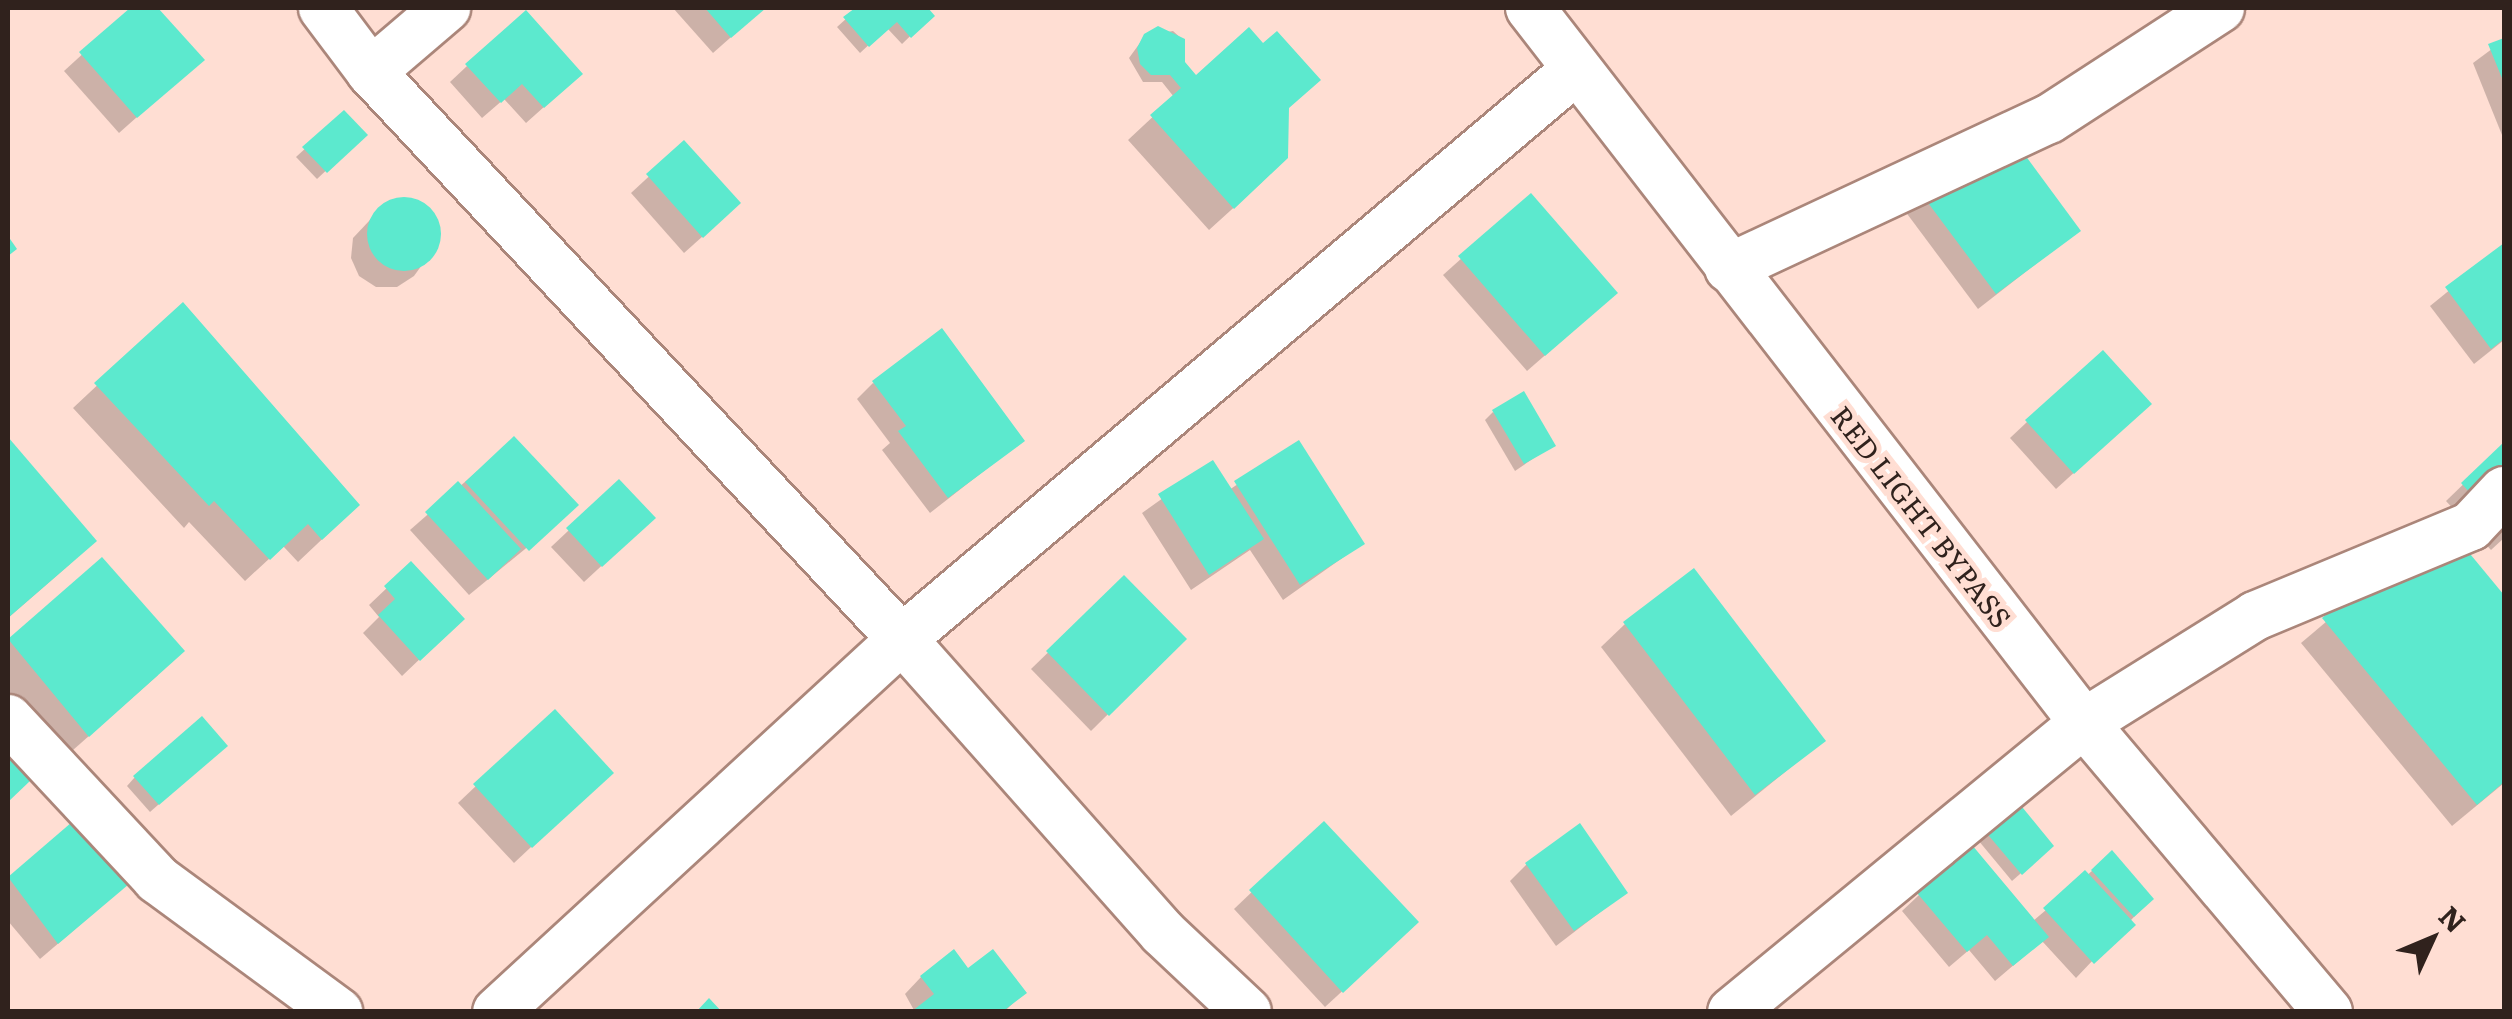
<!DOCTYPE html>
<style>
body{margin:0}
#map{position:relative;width:2512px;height:1019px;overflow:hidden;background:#ffded3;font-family:Literata,serif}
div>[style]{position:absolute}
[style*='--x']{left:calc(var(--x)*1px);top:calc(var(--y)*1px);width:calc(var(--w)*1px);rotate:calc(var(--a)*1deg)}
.shadow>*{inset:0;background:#0003}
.building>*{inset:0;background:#5ce9ce}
.round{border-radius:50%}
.roads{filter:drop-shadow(2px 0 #ab867a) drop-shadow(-2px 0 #ab867a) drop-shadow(0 2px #ab867a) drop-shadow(0 -2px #ab867a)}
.minor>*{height:48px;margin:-24px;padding:0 24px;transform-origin:24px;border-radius:24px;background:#fff}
span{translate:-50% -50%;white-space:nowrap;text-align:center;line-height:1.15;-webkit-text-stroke:10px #ffded3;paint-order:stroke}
.street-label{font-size:28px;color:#30221d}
.frame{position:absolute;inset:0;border:10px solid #30221d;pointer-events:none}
.north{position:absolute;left:2382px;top:889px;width:100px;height:100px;-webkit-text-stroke:8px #ffded3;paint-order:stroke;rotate:46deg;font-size:28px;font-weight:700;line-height:40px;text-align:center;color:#30221d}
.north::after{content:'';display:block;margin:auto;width:35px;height:45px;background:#30221d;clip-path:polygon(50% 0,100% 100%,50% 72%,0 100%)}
</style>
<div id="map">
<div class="shadow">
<div style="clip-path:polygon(133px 8px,155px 8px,201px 60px,119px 133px,64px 71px)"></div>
<div style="clip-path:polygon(673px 8px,764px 8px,713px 53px)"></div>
<div style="clip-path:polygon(858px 8px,925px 8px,932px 15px,902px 44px,887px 28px,860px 53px,837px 27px)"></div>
<div style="clip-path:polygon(1173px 31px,1183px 40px,1182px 63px,1195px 78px,1287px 110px,1262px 182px,1209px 230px,1128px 140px,1174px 97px,1162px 82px,1143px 82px,1129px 58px,1145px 36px)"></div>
<div style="clip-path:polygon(2504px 40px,2504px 134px,2502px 135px,2473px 63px)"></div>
<div style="clip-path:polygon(467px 66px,563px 90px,526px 123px,504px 99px,482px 118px,450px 82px)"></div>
<div style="clip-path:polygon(344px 113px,364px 135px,317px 179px,296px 157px)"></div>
<div style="clip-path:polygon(684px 144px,721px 220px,684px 253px,631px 193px)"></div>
<div style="clip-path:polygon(1919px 190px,2078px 231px,1978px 309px,1902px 207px)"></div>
<div style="clip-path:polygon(1531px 196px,1598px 309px,1527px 371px,1443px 275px)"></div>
<div style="clip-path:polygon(403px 199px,424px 204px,436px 220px,440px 240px,414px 276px,397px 287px,376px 287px,359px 276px,351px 258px,353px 238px,385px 204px)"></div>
<div style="clip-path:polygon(2504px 246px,2504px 340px,2474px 364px,2430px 306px)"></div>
<div style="clip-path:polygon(183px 305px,334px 528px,298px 562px,283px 546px,245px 581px,189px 522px,184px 528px,73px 408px)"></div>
<div style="clip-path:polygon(873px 383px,1022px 441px,930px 513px,882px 450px,890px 443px,857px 399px)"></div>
<div style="clip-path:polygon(1493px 412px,1553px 445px,1515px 471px,1485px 420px)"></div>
<div style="clip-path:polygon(2131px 421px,2056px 489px,2010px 438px,2027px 422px)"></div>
<div style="clip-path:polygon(514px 439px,558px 522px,469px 595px,410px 530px)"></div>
<div style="clip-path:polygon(8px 441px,70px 564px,8px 618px)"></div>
<div style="clip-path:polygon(1298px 444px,1362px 544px,1283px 600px,1250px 550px,1191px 590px,1142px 513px,1212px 463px,1229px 490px)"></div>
<div style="clip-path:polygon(2504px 445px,2504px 538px,2491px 550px,2446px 501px)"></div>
<div style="clip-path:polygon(619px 483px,635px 535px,584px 582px,551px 547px)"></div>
<div style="clip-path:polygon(2442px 524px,2504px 599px,2504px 783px,2452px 826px,2301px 643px)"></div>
<div style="clip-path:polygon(102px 561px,158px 675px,64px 758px,8px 693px,8px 642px)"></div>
<div style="clip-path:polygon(411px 565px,445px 635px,402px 676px,363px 633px,379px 617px,369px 605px)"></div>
<div style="clip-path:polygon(1124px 579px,1184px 639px,1091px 731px,1031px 669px)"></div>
<div style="clip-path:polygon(1625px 624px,1823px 741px,1731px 816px,1601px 647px)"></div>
<div style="clip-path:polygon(554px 712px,593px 789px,514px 863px,458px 803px)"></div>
<div style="clip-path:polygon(216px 754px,150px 812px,127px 786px,135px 777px)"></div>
<div style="clip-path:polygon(79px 819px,115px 895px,40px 959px,8px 921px,8px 880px)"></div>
<div style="clip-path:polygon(1323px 824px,1399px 939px,1325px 1007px,1234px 909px)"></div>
<div style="clip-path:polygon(1986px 832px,2043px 854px,2012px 881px,1978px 840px)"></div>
<div style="clip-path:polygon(2112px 854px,2151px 899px,2076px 978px,2042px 941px,1995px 981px,1969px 950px,1949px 967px,1902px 911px,1919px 895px,2033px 921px)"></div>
<div style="clip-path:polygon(1527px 864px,1625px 893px,1556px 946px,1510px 881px)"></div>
<div style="clip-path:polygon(967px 972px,1023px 993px,1004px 1012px,915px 1012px,905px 994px,921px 977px)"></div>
</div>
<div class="building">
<div style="clip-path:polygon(130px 8px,158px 8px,205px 60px,137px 118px,79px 52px)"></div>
<div style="clip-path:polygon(705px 8px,766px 8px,731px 38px)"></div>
<div style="clip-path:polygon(855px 8px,928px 8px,935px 16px,911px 38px,897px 22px,869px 47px,843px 17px)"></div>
<div style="clip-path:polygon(526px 10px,583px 74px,544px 108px,522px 84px,501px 103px,465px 64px)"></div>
<div style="clip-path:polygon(1158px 26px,1185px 39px,1185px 62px,1196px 75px,1249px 27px,1263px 43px,1277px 31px,1321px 80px,1289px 108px,1288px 158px,1234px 209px,1150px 115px,1181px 88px,1170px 75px,1151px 75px,1140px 64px,1137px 48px,1144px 34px)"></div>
<div style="clip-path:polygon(2504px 38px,2504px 83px,2488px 44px)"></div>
<div style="clip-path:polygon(344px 110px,368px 135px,327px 173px,302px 147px)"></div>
<div style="clip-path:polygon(2003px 125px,2081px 231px,1996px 294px,1917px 188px)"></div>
<div style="clip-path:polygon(684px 140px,741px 203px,703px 238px,646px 174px)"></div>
<div style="clip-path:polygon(1531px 193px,1618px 293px,1545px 356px,1458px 256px)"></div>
<div class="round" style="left:367px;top:197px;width:74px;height:74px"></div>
<div style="clip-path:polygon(8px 236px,17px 249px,8px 256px)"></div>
<div style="clip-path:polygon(2504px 243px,2504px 339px,2491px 349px,2445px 287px)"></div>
<div style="clip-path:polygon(183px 302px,360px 505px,322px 540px,308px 524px,270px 560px,214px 501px,209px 506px,94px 383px)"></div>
<div style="clip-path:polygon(942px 328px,1025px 441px,948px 498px,898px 431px,906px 426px,872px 381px)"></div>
<div style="clip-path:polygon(2103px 350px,2152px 404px,2074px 474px,2025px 420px)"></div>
<div style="clip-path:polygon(1524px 391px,1556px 446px,1524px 464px,1492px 410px)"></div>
<div style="clip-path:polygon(514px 436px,579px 505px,529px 551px,465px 482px)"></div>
<div style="clip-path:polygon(8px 437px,97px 541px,8px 618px)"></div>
<div style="clip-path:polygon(1299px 440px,1365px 544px,1300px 585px,1234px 481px)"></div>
<div style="clip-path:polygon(2504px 442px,2504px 530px,2461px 483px)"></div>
<div style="clip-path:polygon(1213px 460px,1264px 539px,1209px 575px,1158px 494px)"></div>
<div style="clip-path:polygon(619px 479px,656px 518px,602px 567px,566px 528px)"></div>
<div style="clip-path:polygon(458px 481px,521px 549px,488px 580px,425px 512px)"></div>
<div style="clip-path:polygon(2442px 520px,2504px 595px,2504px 782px,2477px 805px,2322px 618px)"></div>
<div style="clip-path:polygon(102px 557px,185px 651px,89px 737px,8px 639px)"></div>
<div style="clip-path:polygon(411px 561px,465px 619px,420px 661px,378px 615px,395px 599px,384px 586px)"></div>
<div style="clip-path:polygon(1694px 568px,1826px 741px,1755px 795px,1623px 622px)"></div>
<div style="clip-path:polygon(1124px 575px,1187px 639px,1109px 716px,1046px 651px)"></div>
<div style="clip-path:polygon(555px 709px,614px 773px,532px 848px,473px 784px)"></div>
<div style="clip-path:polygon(202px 716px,228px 746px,159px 805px,133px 776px)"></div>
<div style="clip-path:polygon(8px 754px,30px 781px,8px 802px)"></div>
<div style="clip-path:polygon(2018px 802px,2054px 846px,2022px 875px,1984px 830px)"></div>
<div style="clip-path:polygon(79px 816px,135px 879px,58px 944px,8px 877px)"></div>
<div style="clip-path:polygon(1324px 821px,1419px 922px,1343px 993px,1249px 890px)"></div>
<div style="clip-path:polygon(1580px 823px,1628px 893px,1574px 931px,1525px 863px)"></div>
<div style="clip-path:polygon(1972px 845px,2049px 937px,2013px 966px,1987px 935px,1967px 952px,1917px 893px)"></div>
<div style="clip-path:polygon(2112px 850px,2154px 899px,2134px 917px,2091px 870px)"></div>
<div style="clip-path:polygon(2085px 870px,2136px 925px,2094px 964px,2043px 908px)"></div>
<div style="clip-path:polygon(954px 949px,968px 968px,993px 949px,1027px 993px,1002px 1012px,911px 1012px,934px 994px,920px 976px)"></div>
<div style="clip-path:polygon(709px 998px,722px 1012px,696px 1012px)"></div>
</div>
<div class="roads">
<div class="minor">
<div style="--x:323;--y:8;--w:80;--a:53.1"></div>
<div style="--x:371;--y:72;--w:777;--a:46.88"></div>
<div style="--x:902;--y:639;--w:393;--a:48.4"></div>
<div style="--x:1163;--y:933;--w:115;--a:43.2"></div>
<div style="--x:1530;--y:8;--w:905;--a:52.23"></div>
<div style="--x:2084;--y:723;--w:378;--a:49.8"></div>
<div style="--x:371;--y:72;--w:99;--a:-40.5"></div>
<div style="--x:1729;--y:268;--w:353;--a:-25"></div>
<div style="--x:2049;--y:119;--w:204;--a:-33"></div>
<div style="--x:8;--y:719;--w:219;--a:47"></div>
<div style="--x:157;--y:879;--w:225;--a:36.3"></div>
<div style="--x:497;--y:1012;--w:551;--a:-42.64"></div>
<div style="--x:902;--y:639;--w:883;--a:-40.18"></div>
<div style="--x:1732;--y:1012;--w:455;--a:-39.4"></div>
<div style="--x:2084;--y:723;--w:202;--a:-32"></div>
<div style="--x:2255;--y:616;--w:234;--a:-22.6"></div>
<div style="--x:2471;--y:526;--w:48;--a:-46.7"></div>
</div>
</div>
<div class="street-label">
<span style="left:1922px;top:516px;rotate:52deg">RED LIGHT BYPASS</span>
</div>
<div class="frame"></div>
<div class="north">N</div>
</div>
